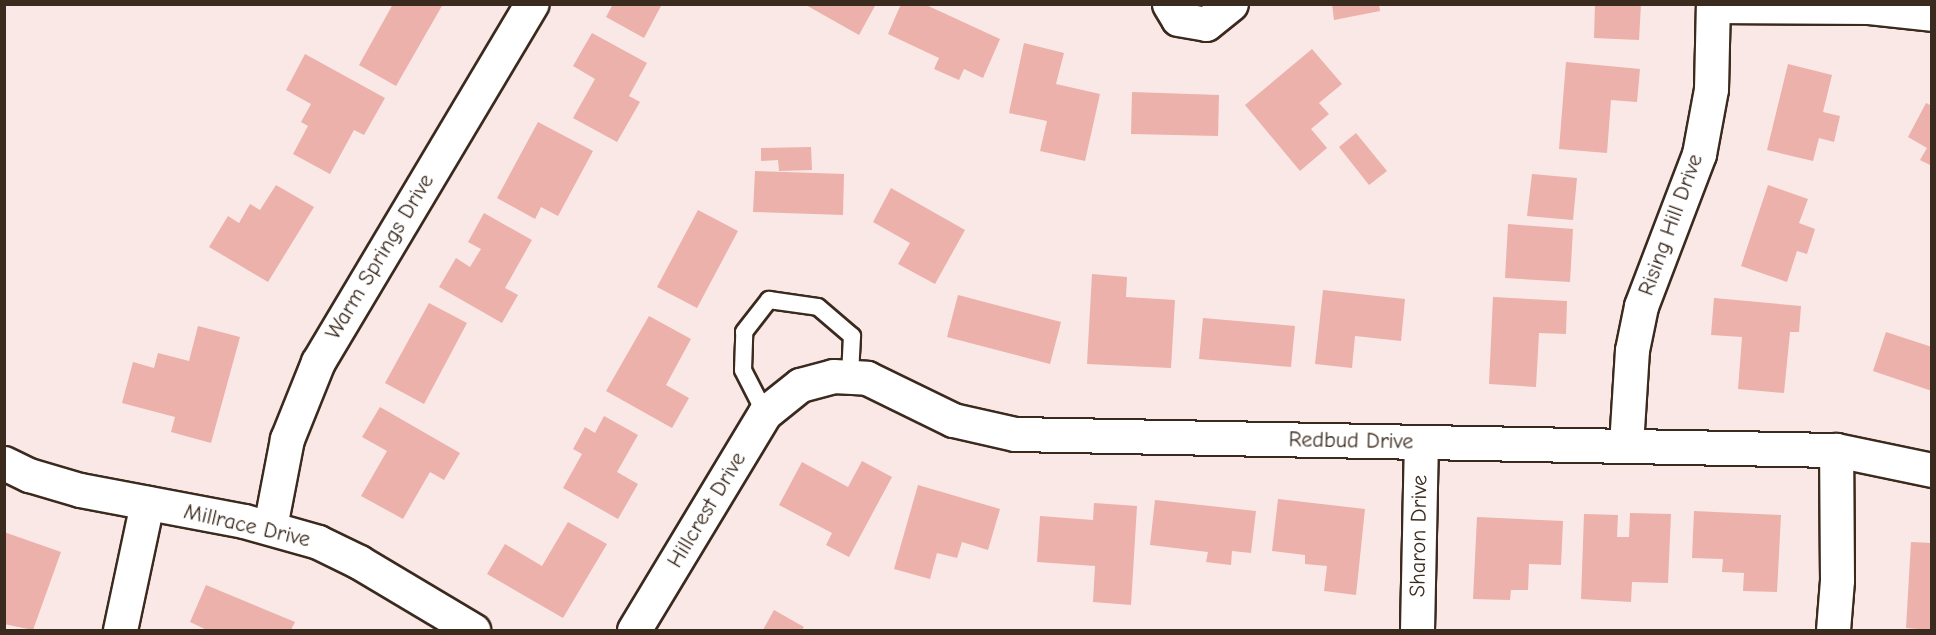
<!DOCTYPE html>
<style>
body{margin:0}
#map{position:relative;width:1936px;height:635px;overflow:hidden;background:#f9e8e6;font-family:"Comic Neue",sans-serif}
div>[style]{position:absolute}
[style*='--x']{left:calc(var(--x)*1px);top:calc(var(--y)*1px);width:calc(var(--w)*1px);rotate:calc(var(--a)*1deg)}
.building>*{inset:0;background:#ecb1aa}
.roads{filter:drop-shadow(2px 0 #3b2a1e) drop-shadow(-2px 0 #3b2a1e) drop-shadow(0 2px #3b2a1e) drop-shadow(0 -2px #3b2a1e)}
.service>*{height:16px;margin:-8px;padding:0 8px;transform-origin:8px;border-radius:8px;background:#fff}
.minor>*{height:33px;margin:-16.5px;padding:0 16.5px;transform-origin:16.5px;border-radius:16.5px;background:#fff}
span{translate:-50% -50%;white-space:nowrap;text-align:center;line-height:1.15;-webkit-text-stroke:5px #fff;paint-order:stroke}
.street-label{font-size:22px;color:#3b2a1e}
.frame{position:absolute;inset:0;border:6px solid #3b2a1e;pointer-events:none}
</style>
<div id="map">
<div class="building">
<div style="clip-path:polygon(393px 4px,443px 4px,396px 86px,359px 65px)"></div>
<div style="clip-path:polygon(613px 4px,662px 4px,644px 38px,606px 17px)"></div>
<div style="clip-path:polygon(804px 4px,876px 4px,859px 35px)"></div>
<div style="clip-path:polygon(901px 4px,924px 4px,1000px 39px,983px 78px,964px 69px,959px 80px,934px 69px,939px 58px,888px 34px)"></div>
<div style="clip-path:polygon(1332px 4px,1379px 4px,1380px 11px,1334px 20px)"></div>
<div style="clip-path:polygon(1595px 4px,1641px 4px,1639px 40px,1594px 38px)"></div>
<div style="clip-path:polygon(592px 33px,647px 63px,629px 96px,640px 102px,617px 142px,573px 118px,595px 79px,573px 66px)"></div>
<div style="clip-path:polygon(1024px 43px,1064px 53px,1056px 84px,1100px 94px,1085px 161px,1040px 151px,1047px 121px,1009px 113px)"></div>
<div style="clip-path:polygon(1312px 49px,1342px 84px,1319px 103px,1329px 114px,1311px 129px,1327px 148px,1300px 171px,1245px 105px)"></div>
<div style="clip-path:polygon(305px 54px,385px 98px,364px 135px,354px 130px,330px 174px,293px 154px,308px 126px,301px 122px,311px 104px,286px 90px)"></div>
<div style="clip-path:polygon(1566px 62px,1640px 69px,1637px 102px,1611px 100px,1607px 153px,1559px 149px)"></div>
<div style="clip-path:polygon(1788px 64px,1832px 75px,1823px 112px,1840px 116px,1834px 142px,1819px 138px,1813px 161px,1767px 150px)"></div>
<div style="clip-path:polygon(1132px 92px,1219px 95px,1218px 136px,1131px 134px)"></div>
<div style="clip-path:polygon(1926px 103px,1932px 106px,1932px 166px,1920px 160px,1927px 148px,1908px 137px)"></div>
<div style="clip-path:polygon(538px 122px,593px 151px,558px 216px,541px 207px,535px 219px,497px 198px)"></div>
<div style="clip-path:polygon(1356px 133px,1387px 171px,1369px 185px,1339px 147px)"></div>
<div style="clip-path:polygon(811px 147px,812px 170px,779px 171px,778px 160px,761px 161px,761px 148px)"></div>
<div style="clip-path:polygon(755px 171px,844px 174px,843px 215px,753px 212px)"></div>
<div style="clip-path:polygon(1532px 174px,1577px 178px,1573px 220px,1527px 216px)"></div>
<div style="clip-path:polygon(276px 185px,314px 207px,268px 282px,209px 247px,228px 216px,239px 223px,250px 204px,260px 210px)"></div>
<div style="clip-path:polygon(1768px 185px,1808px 199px,1799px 223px,1815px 229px,1807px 254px,1797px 251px,1787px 282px,1741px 266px)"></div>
<div style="clip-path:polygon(891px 188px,965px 230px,935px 284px,898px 264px,910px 243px,873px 222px)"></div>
<div style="clip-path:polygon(698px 210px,738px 231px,697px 308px,657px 287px)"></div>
<div style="clip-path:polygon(484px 213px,532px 240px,505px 288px,518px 295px,502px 323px,439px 287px,456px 258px,470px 267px,481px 249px,468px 242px)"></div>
<div style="clip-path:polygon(1508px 224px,1573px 229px,1570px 282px,1505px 278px)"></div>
<div style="clip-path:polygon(1092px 274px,1127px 277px,1126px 297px,1175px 300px,1171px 368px,1087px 364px)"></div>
<div style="clip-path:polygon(1323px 290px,1405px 299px,1401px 341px,1355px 336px,1352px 368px,1315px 364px)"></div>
<div style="clip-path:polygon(958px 295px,1061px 322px,1050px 364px,947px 337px)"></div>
<div style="clip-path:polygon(1493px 297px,1567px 301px,1566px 334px,1539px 333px,1536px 387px,1489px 384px)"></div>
<div style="clip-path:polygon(1714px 298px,1801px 306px,1799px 332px,1790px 332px,1784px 393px,1738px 389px,1742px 337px,1711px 335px)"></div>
<div style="clip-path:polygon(429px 303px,467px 323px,424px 404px,385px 383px)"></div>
<div style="clip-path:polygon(649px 316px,691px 339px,666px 385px,689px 398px,672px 428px,606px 391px)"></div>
<div style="clip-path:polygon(1203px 318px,1295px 326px,1291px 367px,1199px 359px)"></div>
<div style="clip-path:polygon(198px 326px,240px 337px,211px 443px,171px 432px,175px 417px,122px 403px,133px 362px,154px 368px,158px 353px,189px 361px)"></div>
<div style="clip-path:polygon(1886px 332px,1932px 347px,1932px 391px,1873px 371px)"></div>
<div style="clip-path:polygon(380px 407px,460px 453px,444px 480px,430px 472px,403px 519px,361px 496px,387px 451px,362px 437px)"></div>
<div style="clip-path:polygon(604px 416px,638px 435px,617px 472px,638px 484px,618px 519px,563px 488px,582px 454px,573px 449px,585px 427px,595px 433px)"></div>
<div style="clip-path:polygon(862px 461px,892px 477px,849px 557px,826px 545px,832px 533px,779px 505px,802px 462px,848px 487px)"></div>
<div style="clip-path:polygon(918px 485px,1000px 509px,988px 550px,962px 542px,957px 558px,937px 553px,930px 579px,894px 569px)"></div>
<div style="clip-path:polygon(1278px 499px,1365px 509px,1356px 595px,1324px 591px,1327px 566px,1305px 564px,1305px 555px,1272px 551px)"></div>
<div style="clip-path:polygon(1155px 500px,1256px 511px,1251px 553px,1232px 551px,1231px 565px,1206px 562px,1208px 552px,1150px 545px)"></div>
<div style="clip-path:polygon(1094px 503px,1137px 506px,1131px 605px,1093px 602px,1095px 566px,1037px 562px,1040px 516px,1093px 520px)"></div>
<div style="clip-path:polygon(1694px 511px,1781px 515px,1777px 592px,1743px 591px,1744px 573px,1722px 572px,1723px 559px,1692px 558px)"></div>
<div style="clip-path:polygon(1630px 513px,1671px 514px,1668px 583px,1632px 582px,1631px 602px,1581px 599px,1584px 514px,1618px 515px,1617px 537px,1629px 537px)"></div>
<div style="clip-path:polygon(1477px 517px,1563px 521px,1561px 565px,1529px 564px,1528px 590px,1511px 590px,1510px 600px,1473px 599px)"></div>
<div style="clip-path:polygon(568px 522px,607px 544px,563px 618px,487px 574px,505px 544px,542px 566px)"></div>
<div style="clip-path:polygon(4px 532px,61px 552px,33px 630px,4px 624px)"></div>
<div style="clip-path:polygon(1911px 542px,1932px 543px,1932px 630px,1906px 628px)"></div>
<div style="clip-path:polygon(206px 585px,295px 622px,291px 630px,207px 630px,190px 622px)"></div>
<div style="clip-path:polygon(774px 610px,804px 627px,802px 630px,763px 630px)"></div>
</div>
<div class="roads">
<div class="service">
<div style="--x:765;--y:413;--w:48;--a:-117.1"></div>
<div style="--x:743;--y:370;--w:38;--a:-88"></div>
<div style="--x:744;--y:332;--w:41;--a:-52"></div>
<div style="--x:769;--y:300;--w:49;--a:8.1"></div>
<div style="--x:818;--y:307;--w:45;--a:40.5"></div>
<div style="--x:852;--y:336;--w:40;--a:92.9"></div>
</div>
<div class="minor">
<div style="--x:1169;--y:4;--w:17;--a:59"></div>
<div style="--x:1178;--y:19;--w:28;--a:10"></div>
<div style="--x:1206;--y:24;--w:32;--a:-39"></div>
<div style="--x:1713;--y:6;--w:156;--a:0.4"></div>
<div style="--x:1869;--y:7;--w:63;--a:6.3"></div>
<div style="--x:1626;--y:445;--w:95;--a:-86.4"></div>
<div style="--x:1632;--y:350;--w:45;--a:-78.4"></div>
<div style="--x:1641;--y:306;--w:163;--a:-69.1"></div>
<div style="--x:1699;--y:154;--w:66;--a:-79.5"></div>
<div style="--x:1711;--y:89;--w:85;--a:-88.7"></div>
<div style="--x:4;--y:463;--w:28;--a:26"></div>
<div style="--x:29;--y:475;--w:53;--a:16.4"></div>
<div style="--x:80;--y:490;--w:167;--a:10.7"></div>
<div style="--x:244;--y:521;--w:77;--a:15.8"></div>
<div style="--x:318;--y:542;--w:46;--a:26"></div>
<div style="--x:359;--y:562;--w:133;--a:30.8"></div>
<div style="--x:270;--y:527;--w:90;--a:-79.1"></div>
<div style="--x:287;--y:439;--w:83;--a:-68.1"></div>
<div style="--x:318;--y:362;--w:417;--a:-59.2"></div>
<div style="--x:120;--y:630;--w:130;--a:-78"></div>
<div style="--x:634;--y:630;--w:253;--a:-58.9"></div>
<div style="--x:765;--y:413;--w:45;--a:-38.7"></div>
<div style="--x:800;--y:385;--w:34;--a:-15"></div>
<div style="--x:833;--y:376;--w:34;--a:3"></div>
<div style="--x:867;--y:378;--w:96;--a:26"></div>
<div style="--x:953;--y:420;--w:64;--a:12.7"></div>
<div style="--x:1015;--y:434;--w:821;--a:1.12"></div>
<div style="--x:1836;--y:450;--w:98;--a:11.8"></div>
<div style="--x:1417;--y:630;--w:188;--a:-88.8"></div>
<div style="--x:1833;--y:630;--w:50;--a:-85.4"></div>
<div style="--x:1837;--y:580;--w:130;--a:-90.4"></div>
</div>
</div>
<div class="street-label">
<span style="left:1671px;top:225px;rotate:-70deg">Rising Hill Drive</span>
<span style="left:380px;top:257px;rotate:-59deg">Warm Springs Drive</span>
<span style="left:1351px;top:441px;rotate:1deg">Redbud Drive</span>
<span style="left:707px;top:510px;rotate:-59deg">Hillcrest Drive</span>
<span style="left:247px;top:526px;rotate:13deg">Millrace Drive</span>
<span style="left:1419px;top:536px;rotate:-89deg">Sharon Drive</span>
</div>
<div class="frame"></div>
</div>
